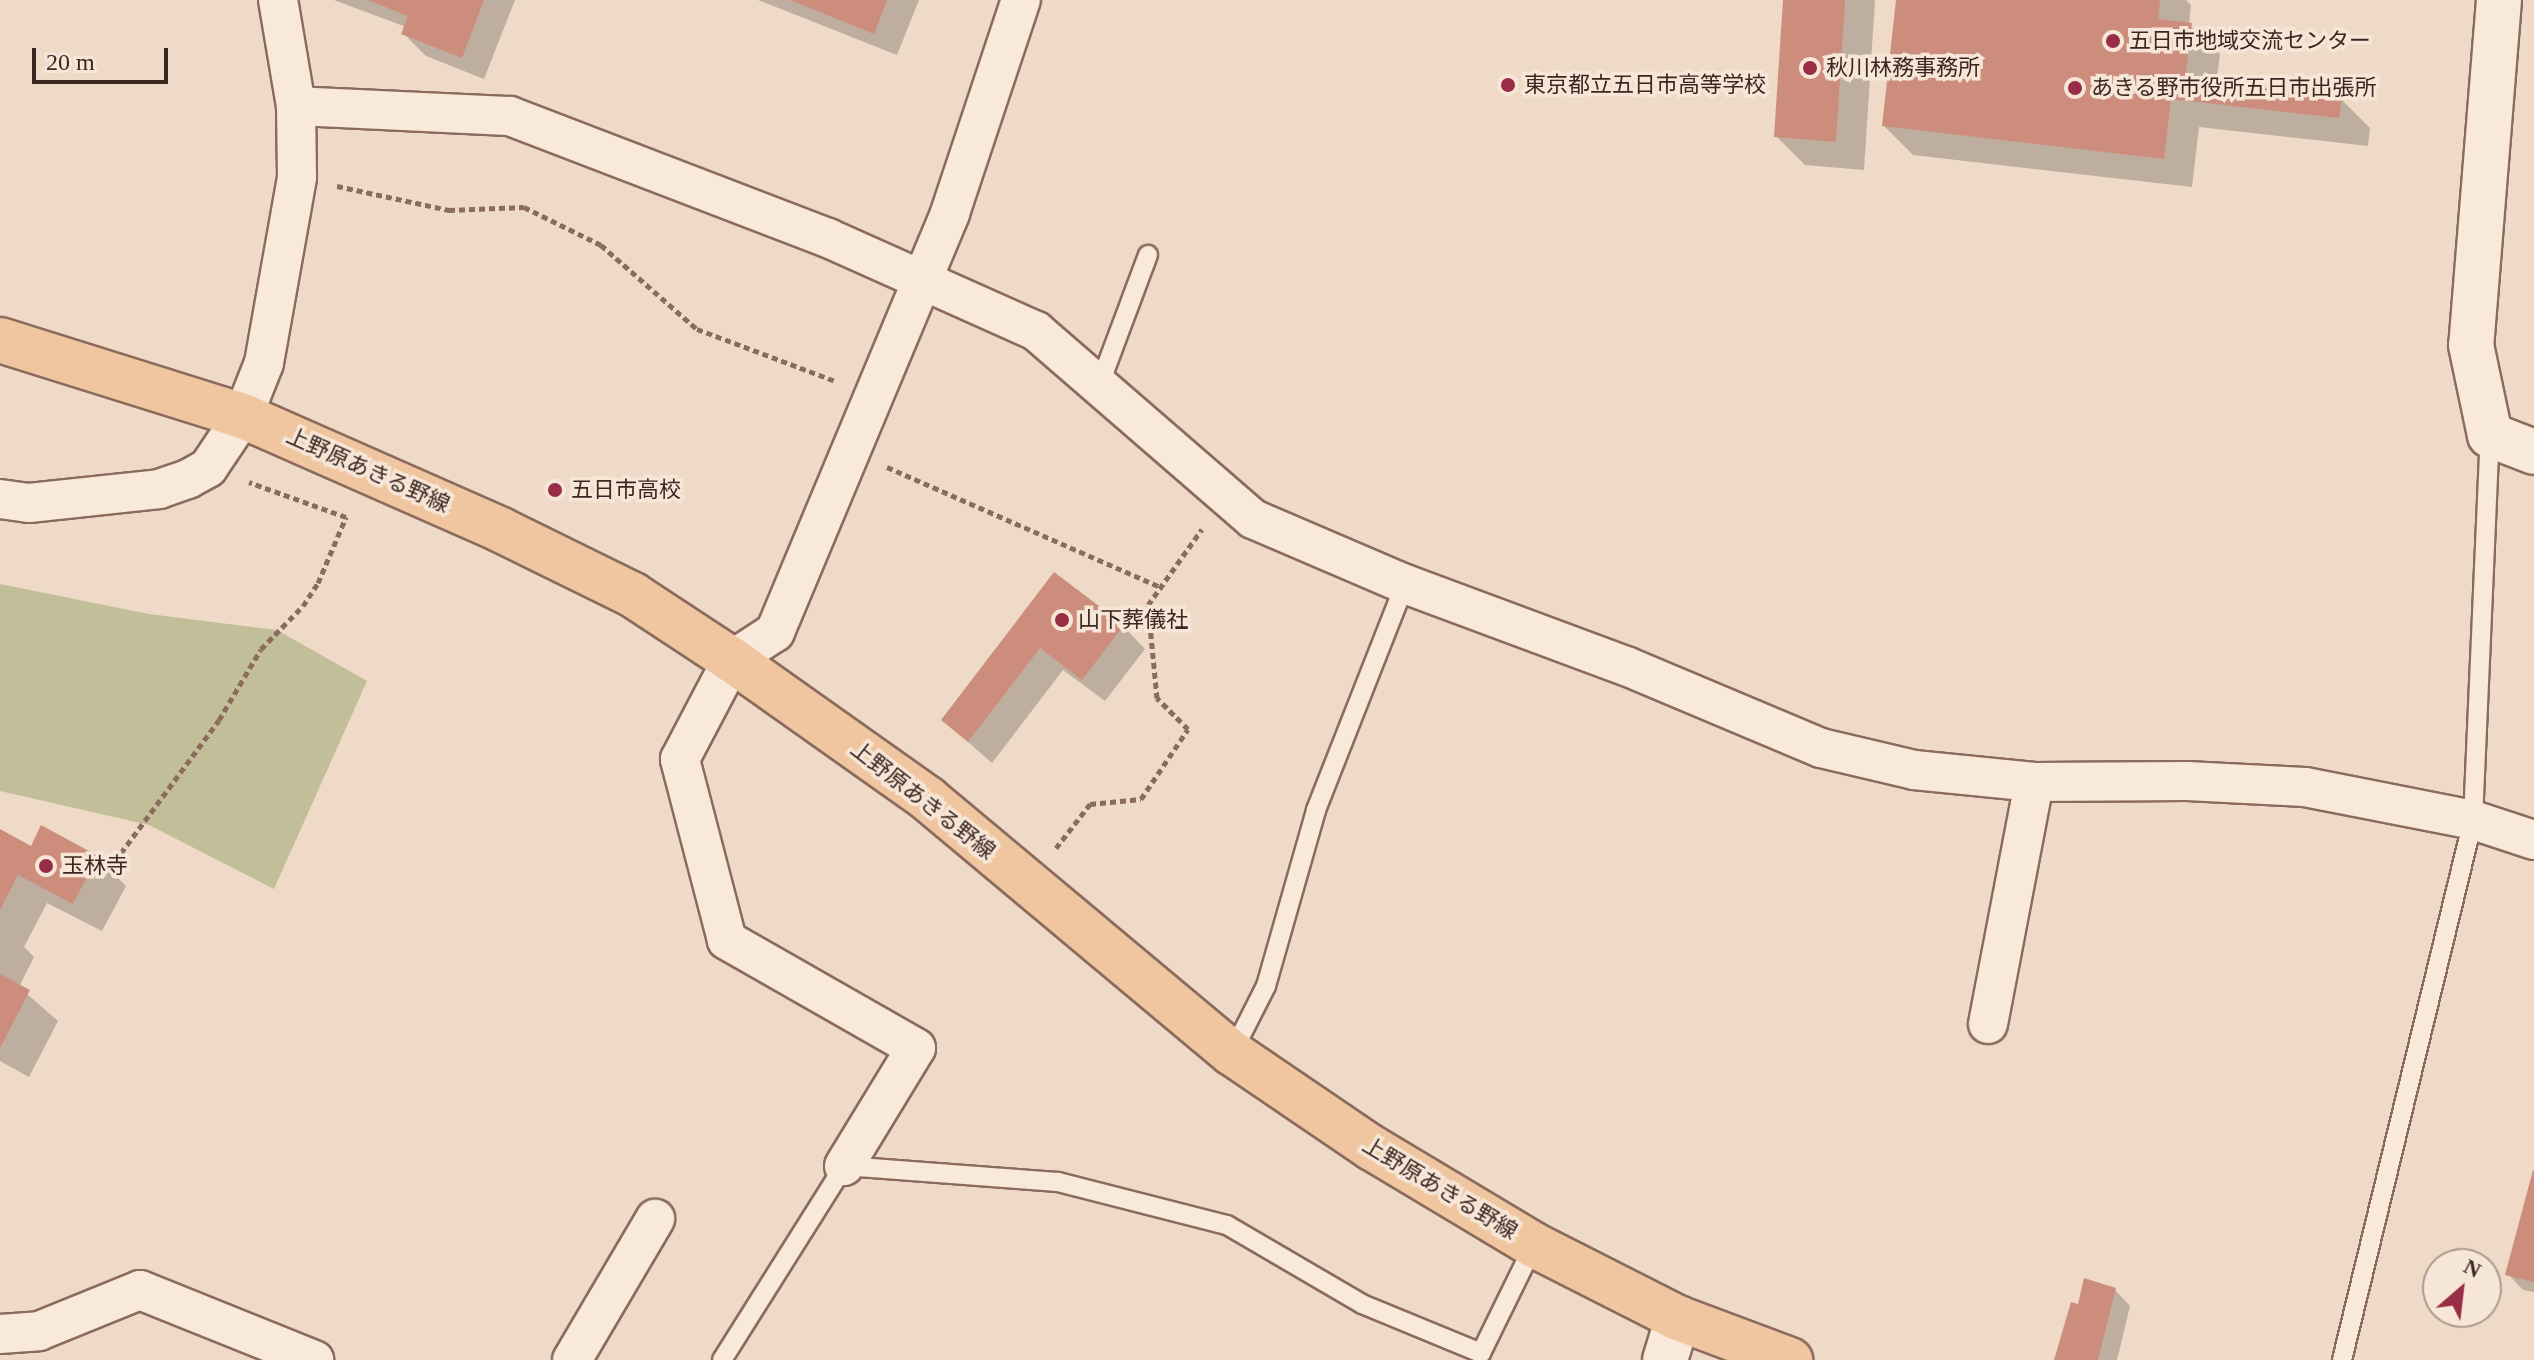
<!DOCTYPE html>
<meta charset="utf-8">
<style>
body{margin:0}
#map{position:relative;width:2534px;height:1360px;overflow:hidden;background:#eedac7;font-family:"Times New Roman","Noto Sans JP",serif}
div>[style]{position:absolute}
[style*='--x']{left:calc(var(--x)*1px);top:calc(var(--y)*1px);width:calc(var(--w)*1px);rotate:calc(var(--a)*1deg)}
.cemetery>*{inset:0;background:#c2be99}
.shadow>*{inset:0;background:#0003}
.building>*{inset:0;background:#cc8d7d}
.path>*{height:5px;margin-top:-2.5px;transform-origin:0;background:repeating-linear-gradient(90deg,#8a6b5c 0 6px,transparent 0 10px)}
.roads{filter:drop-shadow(2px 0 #8a6b5c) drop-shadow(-2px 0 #8a6b5c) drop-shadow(0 2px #8a6b5c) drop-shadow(0 -2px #8a6b5c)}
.service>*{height:18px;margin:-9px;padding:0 9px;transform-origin:9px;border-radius:9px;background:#f9e9da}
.minor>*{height:38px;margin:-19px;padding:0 19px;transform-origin:19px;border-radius:19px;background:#f9e9da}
.tertiary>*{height:44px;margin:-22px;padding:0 22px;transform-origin:22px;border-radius:22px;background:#f9e9da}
.primary>*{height:44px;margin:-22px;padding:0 22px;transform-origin:22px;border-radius:22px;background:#f0c6a0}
.dots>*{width:22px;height:22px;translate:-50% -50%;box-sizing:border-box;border:4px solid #f6e6d7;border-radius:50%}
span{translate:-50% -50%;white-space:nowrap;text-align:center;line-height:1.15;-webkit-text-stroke:7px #f6e6d7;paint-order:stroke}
.poi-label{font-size:22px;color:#3a2720}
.left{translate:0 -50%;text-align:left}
.street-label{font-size:22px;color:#3a2720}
.north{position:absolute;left:2422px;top:1248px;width:80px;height:80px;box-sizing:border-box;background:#f6e6d7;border:2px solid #ab9a8e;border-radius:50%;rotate:28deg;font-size:22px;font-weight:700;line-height:32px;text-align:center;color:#3a2720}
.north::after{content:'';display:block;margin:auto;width:28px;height:36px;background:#992d45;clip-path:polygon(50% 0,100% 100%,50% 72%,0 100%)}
.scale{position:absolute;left:32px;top:48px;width:136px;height:36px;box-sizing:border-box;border:4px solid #3a2720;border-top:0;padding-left:10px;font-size:24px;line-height:28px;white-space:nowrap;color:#3a2720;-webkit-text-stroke:6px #f6e6d7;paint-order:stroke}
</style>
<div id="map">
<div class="cemetery">
<div style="clip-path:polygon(0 584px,149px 614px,277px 630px,367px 681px,274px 889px,149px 825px,0 791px)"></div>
</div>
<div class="shadow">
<div style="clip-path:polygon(334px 0,515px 0,484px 79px,426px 56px,404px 34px,406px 27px)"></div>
<div style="clip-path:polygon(758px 0,919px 0,897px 55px)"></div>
<div style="clip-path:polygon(1785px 0,1875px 0,1864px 170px,1805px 165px,1776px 136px)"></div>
<div style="clip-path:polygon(1898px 0,2186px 0,2191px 5px,2189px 25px,2220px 54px,2216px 85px,2341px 99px,2370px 128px,2368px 146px,2199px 127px,2192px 187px,1913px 155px,1884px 126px)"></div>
<div style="clip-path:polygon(1054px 575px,1123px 626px,1145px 649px,1105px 701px,1063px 670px,992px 763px,943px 720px)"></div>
<div style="clip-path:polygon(0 832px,32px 849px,97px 857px,126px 886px,102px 931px,47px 903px,24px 947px,34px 957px,19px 987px,58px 1021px,29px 1077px,0 1061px)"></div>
<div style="clip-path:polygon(2534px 1174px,2534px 1292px,2523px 1290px,2508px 1274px)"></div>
<div style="clip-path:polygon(2115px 1290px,2130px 1306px,2117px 1360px,2056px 1360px,2080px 1306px)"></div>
</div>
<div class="building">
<div style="clip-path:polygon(368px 0,484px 0,462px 58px,401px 34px,408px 16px)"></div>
<div style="clip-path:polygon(790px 0,887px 0,874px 34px)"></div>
<div style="clip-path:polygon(1783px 0,1845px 0,1836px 142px,1774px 137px)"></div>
<div style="clip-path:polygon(1896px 0,2160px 0,2158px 19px,2192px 23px,2185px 79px,2342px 97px,2339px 118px,2171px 99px,2164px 159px,1882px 126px)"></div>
<div style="clip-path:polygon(1054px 572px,1124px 625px,1082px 680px,1040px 648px,968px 742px,941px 720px)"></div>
<div style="clip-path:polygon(41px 825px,98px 856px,73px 904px,18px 875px,0 910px,0 829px,31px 846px)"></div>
<div style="clip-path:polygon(0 974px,30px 990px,0 1048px)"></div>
<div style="clip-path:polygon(2533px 1170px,2534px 1170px,2534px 1282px,2505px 1275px)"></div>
<div style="clip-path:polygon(2084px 1278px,2116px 1288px,2098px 1360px,2054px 1360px,2071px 1302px,2078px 1304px)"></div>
</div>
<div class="path">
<div style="--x:337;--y:186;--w:115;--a:12.1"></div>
<div style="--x:449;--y:210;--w:75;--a:-2.3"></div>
<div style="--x:524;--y:207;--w:86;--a:26.3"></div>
<div style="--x:601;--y:245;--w:128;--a:41.2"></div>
<div style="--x:697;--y:329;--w:147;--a:20.6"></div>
<div style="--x:887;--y:467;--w:298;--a:23.7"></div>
<div style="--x:1056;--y:848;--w:56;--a:-52.3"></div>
<div style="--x:1090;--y:804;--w:51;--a:-5.6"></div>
<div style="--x:1141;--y:799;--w:84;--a:-56.1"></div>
<div style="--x:1188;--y:729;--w:44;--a:-135"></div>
<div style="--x:1157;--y:698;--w:93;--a:-95.5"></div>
<div style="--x:1148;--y:605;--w:93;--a:-54.6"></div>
<div style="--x:121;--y:853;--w:165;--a:-53.6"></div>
<div style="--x:219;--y:720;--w:82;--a:-59.4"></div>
<div style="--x:261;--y:649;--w:60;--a:-45.7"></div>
<div style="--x:303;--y:606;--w:27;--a:-57"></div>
<div style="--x:318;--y:583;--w:72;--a:-67"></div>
<div style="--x:346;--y:517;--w:103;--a:-160.2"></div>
</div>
<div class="roads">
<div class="service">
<div style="--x:1099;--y:386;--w:140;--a:-69.5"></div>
<div style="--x:1232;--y:1053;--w:75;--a:-63.1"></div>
<div style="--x:1266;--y:986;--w:183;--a:-74.1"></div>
<div style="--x:1316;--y:810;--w:243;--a:-68.5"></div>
<div style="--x:722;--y:1360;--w:229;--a:-57.8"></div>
<div style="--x:844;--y:1166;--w:215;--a:4.3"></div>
<div style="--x:1058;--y:1182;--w:174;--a:14.3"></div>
<div style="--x:1227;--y:1225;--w:156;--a:30.3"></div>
<div style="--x:1362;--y:1304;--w:129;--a:22.4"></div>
<div style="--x:1481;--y:1353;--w:120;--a:-63.9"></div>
<div style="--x:2342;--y:1360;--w:556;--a:-76.36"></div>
<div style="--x:2473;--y:820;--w:385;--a:-87.5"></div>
</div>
<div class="minor">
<div style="--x:296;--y:106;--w:214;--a:2.7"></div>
<div style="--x:510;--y:116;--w:341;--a:21"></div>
<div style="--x:828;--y:238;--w:228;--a:24.1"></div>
<div style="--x:1036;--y:331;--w:287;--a:40.9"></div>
<div style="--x:1253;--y:519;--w:165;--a:23.2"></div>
<div style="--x:1405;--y:584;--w:236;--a:20.4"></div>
<div style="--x:1626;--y:666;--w:212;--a:22.8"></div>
<div style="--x:1821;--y:748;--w:96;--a:13.3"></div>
<div style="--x:1914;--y:770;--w:121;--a:5.7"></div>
<div style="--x:2034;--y:782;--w:153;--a:-0.4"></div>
<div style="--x:2187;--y:781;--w:118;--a:2.9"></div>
<div style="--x:2305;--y:787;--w:171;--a:11.1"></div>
<div style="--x:2473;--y:820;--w:64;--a:18.2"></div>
<div style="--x:0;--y:499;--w:29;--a:8"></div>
<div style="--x:29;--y:503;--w:131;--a:-6.1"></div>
<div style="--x:159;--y:489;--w:31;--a:-19"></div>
<div style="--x:188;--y:479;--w:23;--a:-29"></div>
<div style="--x:208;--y:468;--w:63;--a:-56.1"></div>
<div style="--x:243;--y:416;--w:57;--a:-68.4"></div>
<div style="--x:264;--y:363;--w:189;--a:-79.9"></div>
<div style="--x:297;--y:177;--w:71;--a:-90.8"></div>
<div style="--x:296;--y:106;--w:108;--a:-99.6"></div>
<div style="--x:1988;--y:1024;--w:246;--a:-79.2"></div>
<div style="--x:844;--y:1166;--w:138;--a:-58.6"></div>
<div style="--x:916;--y:1048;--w:218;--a:-150.3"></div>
<div style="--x:727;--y:940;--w:187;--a:-104.6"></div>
<div style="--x:680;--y:759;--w:112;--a:-62.3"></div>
<div style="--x:732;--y:660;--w:51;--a:-33.1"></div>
<div style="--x:775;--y:632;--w:454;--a:-67.3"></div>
<div style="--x:950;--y:213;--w:225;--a:-71.6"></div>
<div style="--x:0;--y:1334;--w:39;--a:-4"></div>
<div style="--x:39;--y:1331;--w:109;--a:-22.1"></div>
<div style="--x:140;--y:1290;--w:188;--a:21.9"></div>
<div style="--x:572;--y:1360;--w:164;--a:-59.5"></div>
</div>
<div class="tertiary">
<div style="--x:2499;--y:0;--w:346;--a:94.6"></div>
<div style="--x:2471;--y:345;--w:92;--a:78.1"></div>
<div style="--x:2490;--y:435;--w:47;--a:21.1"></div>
<div style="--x:1665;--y:1360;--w:44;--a:-72.8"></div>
</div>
<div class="primary">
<div style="--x:0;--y:340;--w:255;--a:17.4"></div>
<div style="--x:243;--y:416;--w:282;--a:23.8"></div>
<div style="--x:501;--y:530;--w:147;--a:26.2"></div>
<div style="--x:633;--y:595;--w:118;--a:33.3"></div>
<div style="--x:732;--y:660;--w:240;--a:35.3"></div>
<div style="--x:928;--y:799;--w:396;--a:39.9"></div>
<div style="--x:1232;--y:1053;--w:169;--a:34.2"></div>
<div style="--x:1372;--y:1148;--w:189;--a:30.9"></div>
<div style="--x:1534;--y:1245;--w:161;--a:26.9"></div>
<div style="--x:1678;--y:1318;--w:120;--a:20.6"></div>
</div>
</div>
<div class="dots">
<div style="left:2113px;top:41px;background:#992d45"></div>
<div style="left:1810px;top:68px;background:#992d45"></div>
<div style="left:1508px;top:85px;background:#992d45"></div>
<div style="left:2075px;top:88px;background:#992d45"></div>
<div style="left:555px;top:490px;background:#992d45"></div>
<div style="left:1062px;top:620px;background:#992d45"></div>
<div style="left:46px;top:866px;background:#992d45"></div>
</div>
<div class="poi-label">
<span class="left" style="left:2129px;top:41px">五日市地域交流センター</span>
<span class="left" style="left:1826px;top:68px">秋川林務事務所</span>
<span class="left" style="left:1524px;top:85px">東京都立五日市高等学校</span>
<span class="left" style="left:2091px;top:88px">あきる野市役所五日市出張所</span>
<span class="left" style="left:571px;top:490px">五日市高校</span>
<span class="left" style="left:1078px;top:620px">山下葬儀社</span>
<span class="left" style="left:62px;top:866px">玉林寺</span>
</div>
<div class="street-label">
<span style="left:368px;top:470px;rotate:24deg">上野原あきる野線</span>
<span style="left:923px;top:800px;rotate:38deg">上野原あきる野線</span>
<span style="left:1440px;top:1188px;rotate:31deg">上野原あきる野線</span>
</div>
<div class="north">N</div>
<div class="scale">20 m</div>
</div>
